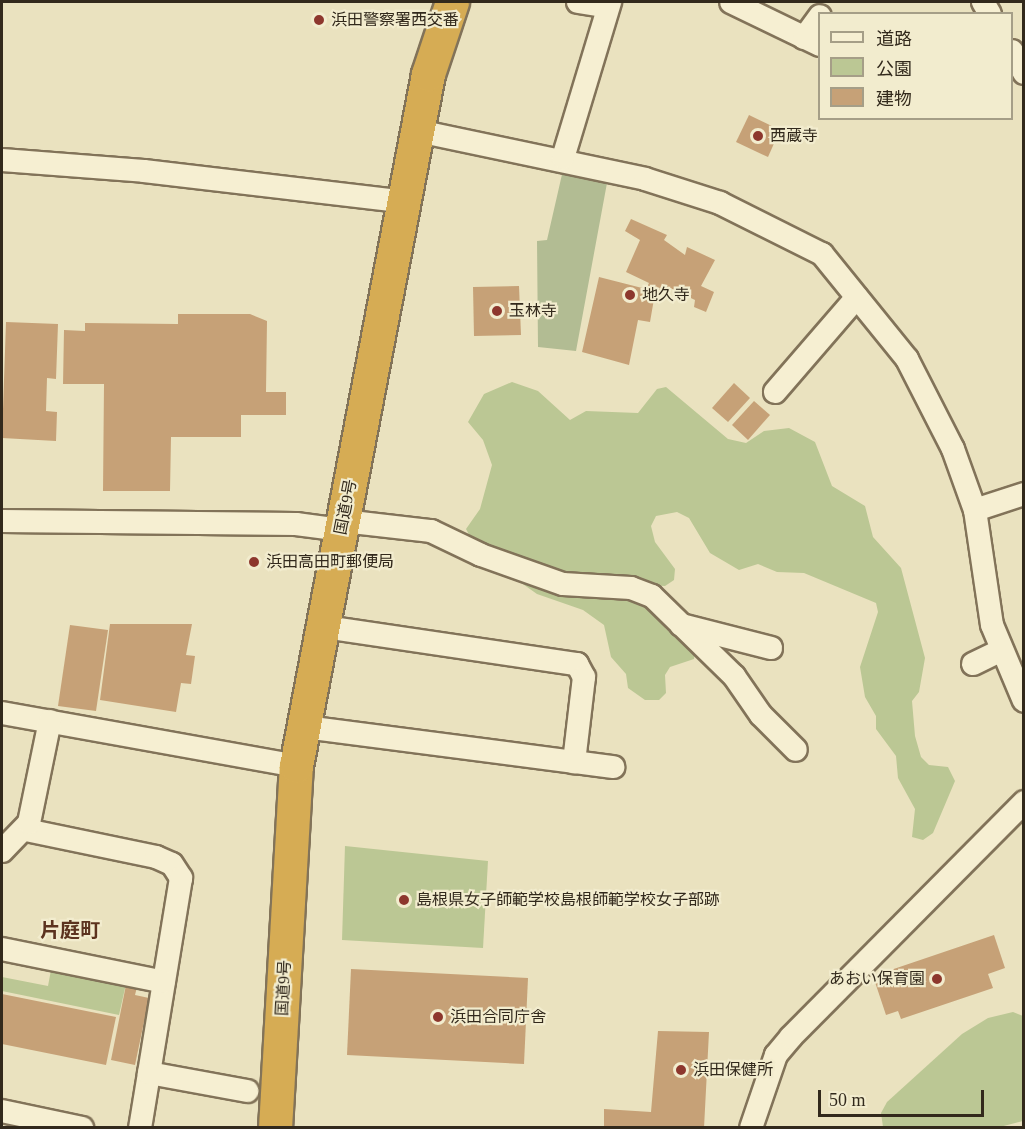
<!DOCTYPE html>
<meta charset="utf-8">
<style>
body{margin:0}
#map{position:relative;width:1025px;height:1129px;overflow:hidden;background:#eae2bf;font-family:"Times New Roman","Noto Sans JP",serif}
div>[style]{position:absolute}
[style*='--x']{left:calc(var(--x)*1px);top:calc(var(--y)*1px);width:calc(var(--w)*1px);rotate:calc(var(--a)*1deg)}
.green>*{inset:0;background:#bbc794}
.cemetery>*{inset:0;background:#b2bc93}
.building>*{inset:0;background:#c6a177}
.roads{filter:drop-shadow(2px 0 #827359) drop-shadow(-2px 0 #827359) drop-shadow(0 2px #827359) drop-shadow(0 -2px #827359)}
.minor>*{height:22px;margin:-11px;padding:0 11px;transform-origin:11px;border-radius:11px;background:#f6efd2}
.highway>*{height:33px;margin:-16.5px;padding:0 16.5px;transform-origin:16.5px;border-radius:16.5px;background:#d6ac54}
.dots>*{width:16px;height:16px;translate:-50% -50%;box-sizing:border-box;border:3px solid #f2ecce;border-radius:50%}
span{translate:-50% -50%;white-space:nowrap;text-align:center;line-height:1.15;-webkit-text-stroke:4.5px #f2ecce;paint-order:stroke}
.poi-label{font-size:16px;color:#32291c}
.left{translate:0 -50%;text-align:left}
.right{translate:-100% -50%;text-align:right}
.street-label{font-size:16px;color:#32291c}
.quarter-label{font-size:20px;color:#5c331f;font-weight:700}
.frame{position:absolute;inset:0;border:3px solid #32291c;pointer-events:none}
.legend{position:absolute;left:818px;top:12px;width:195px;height:108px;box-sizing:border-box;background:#f2ecce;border:2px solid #a59e87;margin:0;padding:8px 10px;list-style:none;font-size:18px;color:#32291c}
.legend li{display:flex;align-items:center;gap:12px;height:30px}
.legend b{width:30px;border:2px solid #a59e87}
.scale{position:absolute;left:818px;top:1090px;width:166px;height:27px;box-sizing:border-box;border:3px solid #32291c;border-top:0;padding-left:8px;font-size:18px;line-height:21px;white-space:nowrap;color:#32291c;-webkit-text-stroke:4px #f2ecce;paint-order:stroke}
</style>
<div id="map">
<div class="green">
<div style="clip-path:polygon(512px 382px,538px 391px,570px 420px,586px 411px,638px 413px,657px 389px,666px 387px,728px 439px,746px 443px,764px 431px,789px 428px,815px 442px,832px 486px,865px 506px,873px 537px,901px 568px,925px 658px,919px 692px,912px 701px,915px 736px,921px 757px,929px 765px,948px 767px,955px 781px,933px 833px,923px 840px,912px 837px,915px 809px,898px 778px,896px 756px,876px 729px,876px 716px,865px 697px,860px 667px,878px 612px,876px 603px,804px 573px,777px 572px,758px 564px,739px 570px,710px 553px,689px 518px,677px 512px,656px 516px,651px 526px,655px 542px,675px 569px,674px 580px,665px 586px,595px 582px,474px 544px,466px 529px,480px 509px,492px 465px,483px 440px,468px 422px,484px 394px)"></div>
<div style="clip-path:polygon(510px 575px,617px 592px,654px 605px,666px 629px,695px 650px,694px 659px,670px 667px,665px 675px,666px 693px,659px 700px,645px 700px,628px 688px,626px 674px,611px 657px,604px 625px,583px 610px,537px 594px)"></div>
<div style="clip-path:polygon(345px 846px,488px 861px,483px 948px,342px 940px)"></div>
<div style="clip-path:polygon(51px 970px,126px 984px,119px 1015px,2px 991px,2px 977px,48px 986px)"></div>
<div style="clip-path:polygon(1013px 1012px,1023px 1016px,1023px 1121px,996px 1128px,883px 1127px,881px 1113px,887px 1102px,962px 1034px,988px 1018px)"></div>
</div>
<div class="cemetery">
<div style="clip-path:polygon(563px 170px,607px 183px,576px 351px,538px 347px,537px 241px,547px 240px)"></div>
</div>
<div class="building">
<div style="clip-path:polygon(749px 115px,780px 130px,768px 157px,736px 142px)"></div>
<div style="clip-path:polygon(631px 219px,667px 235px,664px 240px,685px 255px,687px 247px,715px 260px,701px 286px,714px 292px,706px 312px,694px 307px,695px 300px,668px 287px,662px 301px,654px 299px,650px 322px,638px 320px,629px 365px,582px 352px,599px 277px,646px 289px,649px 283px,626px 272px,640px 240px,625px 231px)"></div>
<div style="clip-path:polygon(519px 286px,521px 335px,474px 336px,473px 287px)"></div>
<div style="clip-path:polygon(178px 314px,250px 314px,267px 321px,266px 392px,286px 392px,286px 415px,241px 415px,241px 437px,171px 437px,170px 491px,103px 491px,104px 384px,63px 384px,64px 330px,85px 331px,85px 323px,178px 324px)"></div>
<div style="clip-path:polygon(6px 322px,58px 324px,56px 379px,47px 378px,46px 411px,57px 412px,56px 441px,2px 438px)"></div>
<div style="clip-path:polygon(734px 383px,750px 398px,728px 422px,712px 408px)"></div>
<div style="clip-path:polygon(754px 401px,770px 415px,748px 440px,732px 425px)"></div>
<div style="clip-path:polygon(110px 624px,192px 624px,186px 655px,195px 656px,191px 684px,181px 683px,176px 712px,100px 700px)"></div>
<div style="clip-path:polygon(70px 625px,108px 630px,96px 711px,58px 706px)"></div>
<div style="clip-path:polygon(994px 935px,1005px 968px,988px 974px,993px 988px,901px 1019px,898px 1011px,886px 1015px,873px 976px)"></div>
<div style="clip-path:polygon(351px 969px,528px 978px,524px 1064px,347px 1055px)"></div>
<div style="clip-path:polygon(126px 985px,137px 987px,135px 995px,149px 998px,135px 1065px,111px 1060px)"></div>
<div style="clip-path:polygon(2px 994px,116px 1017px,106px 1065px,2px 1044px)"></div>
<div style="clip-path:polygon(658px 1031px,709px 1032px,704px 1128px,604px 1128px,604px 1109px,651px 1112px)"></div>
</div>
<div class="roads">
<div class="minor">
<div style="--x:578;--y:2;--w:30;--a:9"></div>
<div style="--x:731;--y:2;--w:99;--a:25.8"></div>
<div style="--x:983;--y:2;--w:14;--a:60"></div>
<div style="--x:804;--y:38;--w:27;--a:-54"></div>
<div style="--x:1012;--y:51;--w:25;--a:61"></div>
<div style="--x:418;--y:131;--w:232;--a:11.9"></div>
<div style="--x:645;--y:179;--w:79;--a:17.7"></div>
<div style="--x:720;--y:203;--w:114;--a:26.6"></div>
<div style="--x:822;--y:254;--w:135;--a:51"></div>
<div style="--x:907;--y:359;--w:101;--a:62.9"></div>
<div style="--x:953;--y:449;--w:65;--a:70.2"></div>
<div style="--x:975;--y:510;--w:116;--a:81.6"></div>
<div style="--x:992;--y:625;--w:82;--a:67.2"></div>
<div style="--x:563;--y:158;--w:163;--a:-73.2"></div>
<div style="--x:2;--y:160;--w:142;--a:4.4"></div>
<div style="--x:144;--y:171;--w:264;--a:6.7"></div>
<div style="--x:775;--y:392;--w:125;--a:-49.2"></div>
<div style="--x:975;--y:510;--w:52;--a:-18.1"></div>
<div style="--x:2;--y:521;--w:294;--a:0.6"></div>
<div style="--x:296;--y:524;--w:45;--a:7.6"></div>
<div style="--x:343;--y:521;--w:89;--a:6.5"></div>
<div style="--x:431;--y:531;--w:55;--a:25.6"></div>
<div style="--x:481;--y:555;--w:87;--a:19.5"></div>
<div style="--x:563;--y:584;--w:68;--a:3.4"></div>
<div style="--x:631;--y:588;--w:22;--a:21"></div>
<div style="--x:652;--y:596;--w:115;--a:44.3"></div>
<div style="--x:734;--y:676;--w:47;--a:55.3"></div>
<div style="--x:761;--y:715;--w:49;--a:45"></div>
<div style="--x:681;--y:625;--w:93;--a:14.3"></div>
<div style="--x:325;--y:627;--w:255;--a:8.4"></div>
<div style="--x:577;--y:664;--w:15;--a:62"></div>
<div style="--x:584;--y:677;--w:86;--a:96.7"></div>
<div style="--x:973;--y:664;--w:30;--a:-26"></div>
<div style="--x:2;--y:713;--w:299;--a:10.2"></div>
<div style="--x:305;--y:727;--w:311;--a:7.4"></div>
<div style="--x:26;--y:830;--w:133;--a:11.7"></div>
<div style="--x:156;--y:857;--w:17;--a:24"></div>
<div style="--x:172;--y:864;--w:17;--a:57"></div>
<div style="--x:181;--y:878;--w:253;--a:99.3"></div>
<div style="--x:2;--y:851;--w:39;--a:-46"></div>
<div style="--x:29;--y:823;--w:104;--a:-78.4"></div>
<div style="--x:2;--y:949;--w:165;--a:11.5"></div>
<div style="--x:149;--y:1073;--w:100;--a:10.4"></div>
<div style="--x:2;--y:1111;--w:82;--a:12"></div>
<div style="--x:751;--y:1128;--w:77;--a:-71.1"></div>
<div style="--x:776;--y:1055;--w:23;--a:-50"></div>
<div style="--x:791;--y:1037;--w:331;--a:-45.2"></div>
</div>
<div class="highway">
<div style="--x:275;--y:1128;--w:363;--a:-86.7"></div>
<div style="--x:296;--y:766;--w:704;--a:-79.2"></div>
<div style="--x:428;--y:74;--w:76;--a:-71.6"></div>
</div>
</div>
<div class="dots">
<div style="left:319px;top:20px;background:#8d372d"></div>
<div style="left:758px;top:136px;background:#8d372d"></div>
<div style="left:630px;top:295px;background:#8d372d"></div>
<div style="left:497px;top:311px;background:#8d372d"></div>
<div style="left:254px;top:562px;background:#8d372d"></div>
<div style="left:404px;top:900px;background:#8d372d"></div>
<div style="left:937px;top:979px;background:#8d372d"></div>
<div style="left:438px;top:1017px;background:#8d372d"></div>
<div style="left:681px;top:1070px;background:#8d372d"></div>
</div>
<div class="poi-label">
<span class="left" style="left:331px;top:20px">浜田警察署西交番</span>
<span class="left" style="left:770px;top:136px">西蔵寺</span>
<span class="left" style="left:642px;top:295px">地久寺</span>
<span class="left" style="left:509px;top:311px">玉林寺</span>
<span class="left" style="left:266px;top:562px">浜田高田町郵便局</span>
<span class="left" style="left:416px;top:900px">島根県女子師範学校島根師範学校女子部跡</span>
<span class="right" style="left:925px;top:979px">あおい保育園</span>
<span class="left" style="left:450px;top:1017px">浜田合同庁舎</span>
<span class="left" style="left:693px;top:1070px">浜田保健所</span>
</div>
<div class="street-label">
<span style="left:346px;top:507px;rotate:-79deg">国道9号</span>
<span style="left:284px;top:988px;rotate:-87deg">国道9号</span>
</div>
<div class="quarter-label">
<span style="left:70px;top:930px">片庭町</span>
</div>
<div class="frame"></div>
<ul class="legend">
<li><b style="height:8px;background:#f6efd2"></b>道路</li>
<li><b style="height:16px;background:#bbc794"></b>公園</li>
<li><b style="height:16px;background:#c6a177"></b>建物</li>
</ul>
<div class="scale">50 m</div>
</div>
